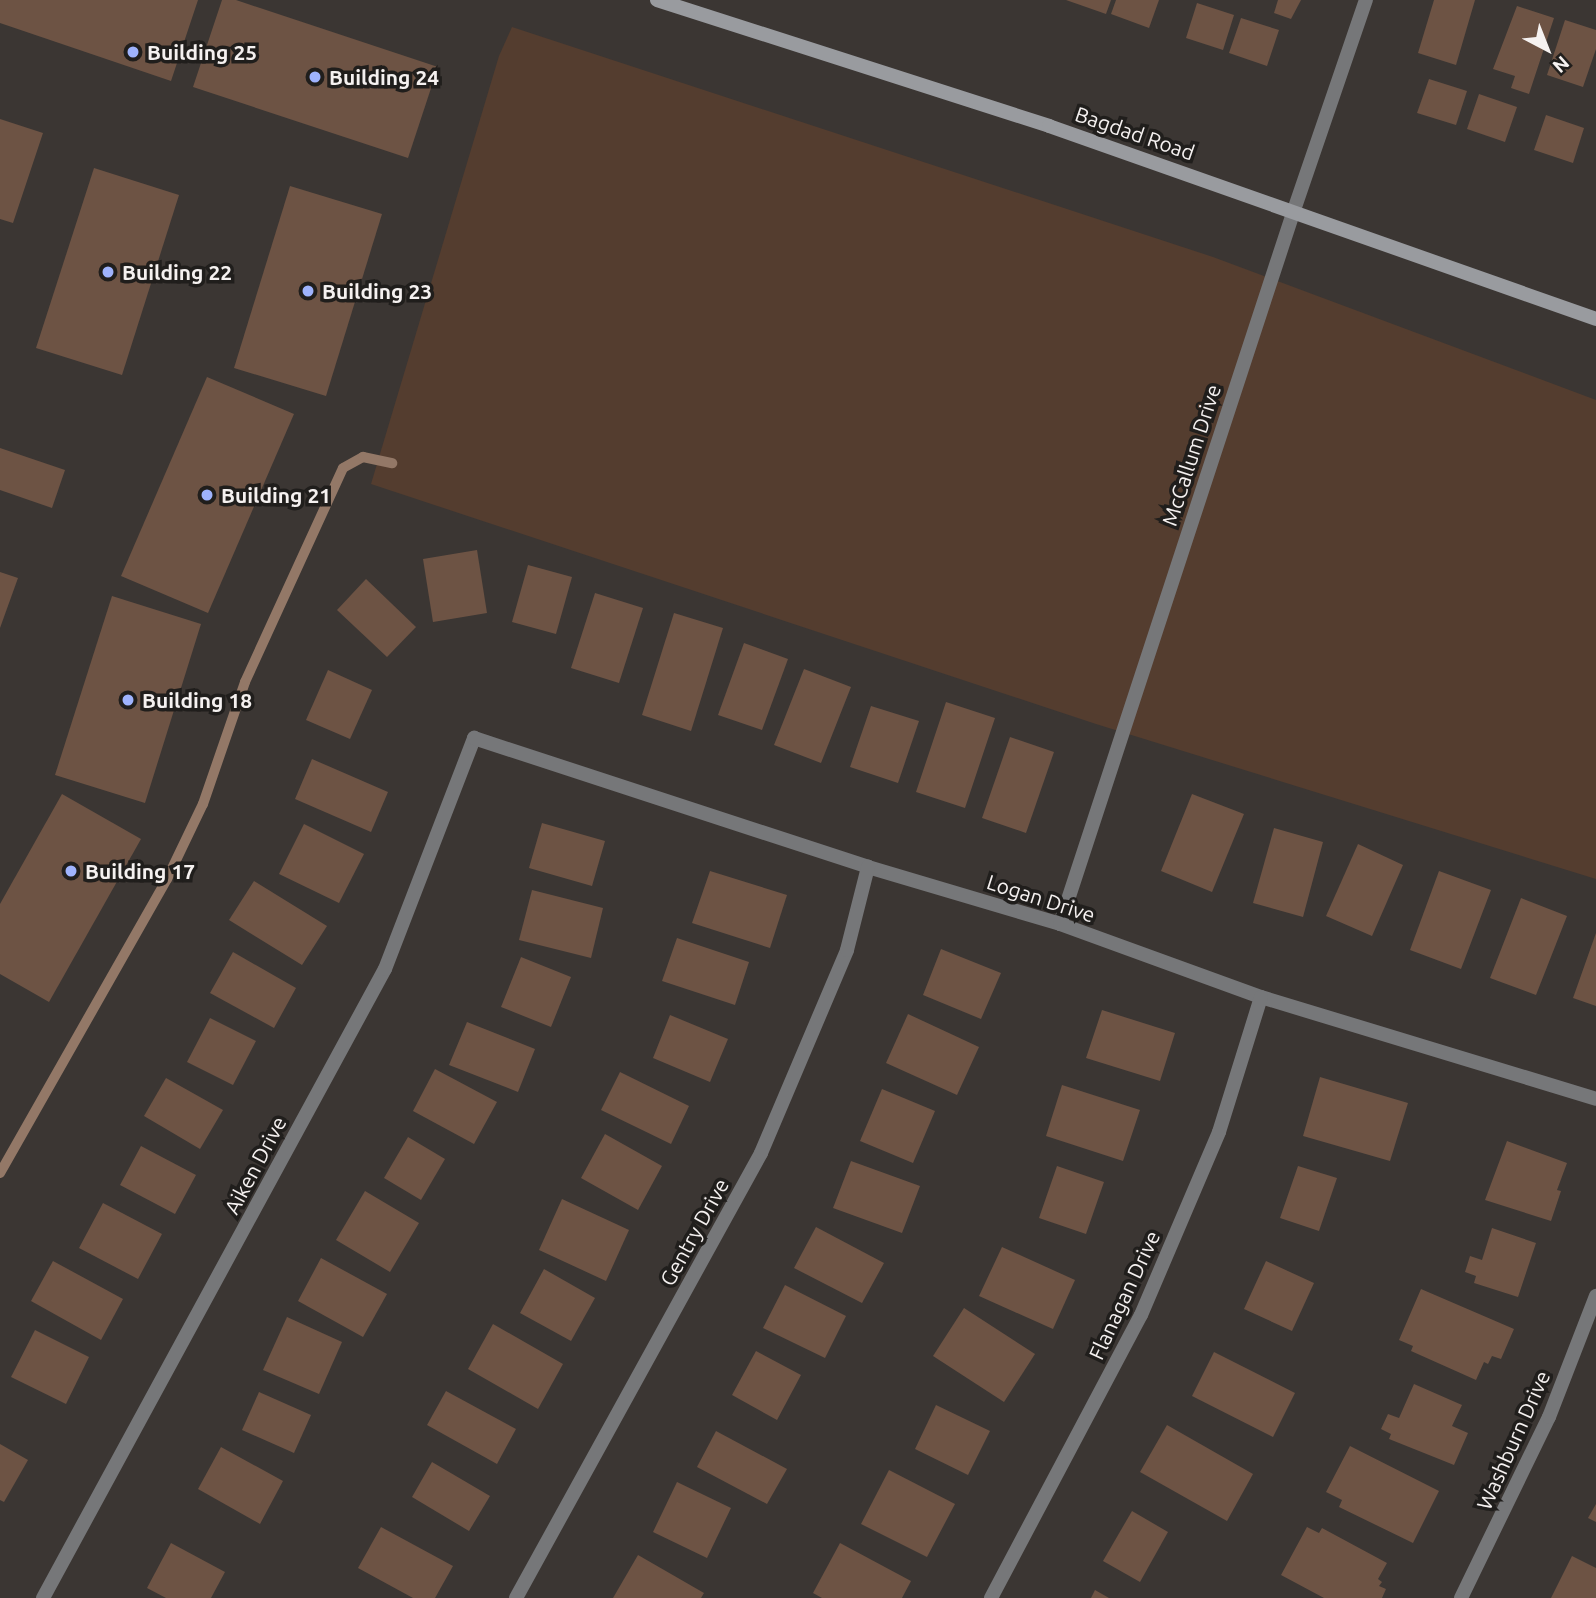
<!DOCTYPE html>
<style>
body{margin:0}
#map{position:relative;width:1596px;height:1598px;overflow:hidden;background:#3b3633;font-family:Ubuntu,sans-serif}
div>[style]{position:absolute}
[style*='--x']{left:calc(var(--x)*1px);top:calc(var(--y)*1px);width:calc(var(--w)*1px);rotate:calc(var(--a)*1deg)}
.green>*{inset:0;background:#543d2f}
.stream>*{height:10px;margin:-5px;padding:0 5px;transform-origin:5px;border-radius:5px;background:#937867}
.building>*{inset:0;background:#6d5344}
.street>*{height:14px;margin:-7px;padding:0 7px;transform-origin:7px;border-radius:7px;background:#767779}
.secondary>*{height:14px;margin:-7px;padding:0 7px;transform-origin:7px;border-radius:7px;background:#999b9f}
.dots>*{width:19px;height:19px;translate:-50% -50%;box-sizing:border-box;border:4px solid #201e1c;border-radius:50%}
span{translate:-50% -50%;white-space:nowrap;text-align:center;line-height:1.15;-webkit-text-stroke:7px #201e1c;paint-order:stroke}
.poi-label{font-size:21px;color:#f5f1f0;font-weight:700}
.left{translate:0 -50%;text-align:left}
.street-label{font-size:21px;color:#f5f1f0}
.north{position:absolute;left:1512px;top:14px;width:70px;height:70px;-webkit-text-stroke:5px #201e1c;paint-order:stroke;rotate:138deg;font-size:19px;font-weight:700;line-height:28px;text-align:center;color:#f5f1f0}
.north::after{content:'';display:block;margin:auto;width:24px;height:32px;background:#f5f1f0;clip-path:polygon(50% 0,100% 100%,50% 72%,0 100%)}
</style>
<div id="map">
<div class="green">
<div style="clip-path:polygon(512px 27px,1213px 257px,1596px 400px,1596px 879px,1096px 724px,371px 484px,499px 56px)"></div>
</div>
<div class="stream">
<div style="--x:0;--y:1173;--w:338;--a:-60.4"></div>
<div style="--x:167;--y:879;--w:83;--a:-64.4"></div>
<div style="--x:203;--y:804;--w:129;--a:-71"></div>
<div style="--x:245;--y:682;--w:235;--a:-65.4"></div>
<div style="--x:343;--y:468;--w:23;--a:-29"></div>
<div style="--x:363;--y:457;--w:30;--a:12"></div>
</div>
<div class="building">
<div style="clip-path:polygon(0 0,198px 0,171px 81px,0 23px)"></div>
<div style="clip-path:polygon(222px 0,236px 0,438px 67px,408px 158px,193px 87px)"></div>
<div style="clip-path:polygon(1066px 0,1111px 0,1106px 14px)"></div>
<div style="clip-path:polygon(1116px 0,1159px 0,1149px 28px,1111px 14px)"></div>
<div style="clip-path:polygon(1278px 0,1301px 0,1291px 19px,1274px 13px)"></div>
<div style="clip-path:polygon(1434px 0,1475px 0,1456px 65px,1418px 53px)"></div>
<div style="clip-path:polygon(1197px 3px,1234px 15px,1223px 50px,1186px 38px)"></div>
<div style="clip-path:polygon(1517px 6px,1554px 18px,1529px 94px,1511px 88px,1515px 76px,1493px 69px)"></div>
<div style="clip-path:polygon(1241px 18px,1279px 30px,1267px 66px,1229px 53px)"></div>
<div style="clip-path:polygon(1565px 20px,1596px 30px,1596px 49px,1583px 87px,1547px 75px)"></div>
<div style="clip-path:polygon(1429px 79px,1467px 91px,1456px 125px,1417px 113px)"></div>
<div style="clip-path:polygon(1479px 94px,1517px 107px,1505px 142px,1467px 129px)"></div>
<div style="clip-path:polygon(1546px 115px,1584px 128px,1573px 163px,1534px 150px)"></div>
<div style="clip-path:polygon(0 119px,43px 133px,13px 223px,0 219px)"></div>
<div style="clip-path:polygon(94px 168px,179px 195px,122px 375px,36px 348px)"></div>
<div style="clip-path:polygon(290px 186px,382px 214px,326px 396px,234px 368px)"></div>
<div style="clip-path:polygon(207px 377px,294px 414px,208px 613px,121px 576px)"></div>
<div style="clip-path:polygon(0 448px,65px 470px,52px 508px,0 490px)"></div>
<div style="clip-path:polygon(477px 550px,487px 613px,433px 622px,423px 559px)"></div>
<div style="clip-path:polygon(528px 565px,572px 577px,556px 634px,512px 622px)"></div>
<div style="clip-path:polygon(0 572px,18px 578px,0 628px)"></div>
<div style="clip-path:polygon(366px 579px,416px 627px,387px 657px,337px 610px)"></div>
<div style="clip-path:polygon(595px 593px,643px 608px,619px 683px,571px 668px)"></div>
<div style="clip-path:polygon(112px 596px,201px 624px,145px 803px,55px 775px)"></div>
<div style="clip-path:polygon(674px 613px,723px 628px,691px 731px,642px 715px)"></div>
<div style="clip-path:polygon(744px 643px,788px 659px,762px 730px,718px 715px)"></div>
<div style="clip-path:polygon(804px 669px,851px 687px,821px 763px,774px 745px)"></div>
<div style="clip-path:polygon(328px 670px,372px 690px,350px 739px,306px 720px)"></div>
<div style="clip-path:polygon(946px 702px,995px 718px,965px 808px,916px 792px)"></div>
<div style="clip-path:polygon(871px 706px,919px 721px,898px 783px,850px 767px)"></div>
<div style="clip-path:polygon(1010px 737px,1054px 752px,1026px 833px,982px 818px)"></div>
<div style="clip-path:polygon(312px 759px,388px 792px,371px 832px,295px 799px)"></div>
<div style="clip-path:polygon(62px 794px,141px 839px,49px 1002px,0 974px,0 904px)"></div>
<div style="clip-path:polygon(1192px 794px,1244px 814px,1212px 892px,1161px 871px)"></div>
<div style="clip-path:polygon(542px 823px,605px 841px,592px 886px,529px 868px)"></div>
<div style="clip-path:polygon(304px 824px,364px 854px,339px 903px,279px 874px)"></div>
<div style="clip-path:polygon(1274px 828px,1323px 842px,1303px 917px,1253px 903px)"></div>
<div style="clip-path:polygon(1358px 844px,1403px 865px,1372px 936px,1326px 916px)"></div>
<div style="clip-path:polygon(710px 871px,787px 895px,770px 948px,692px 923px)"></div>
<div style="clip-path:polygon(1439px 871px,1491px 890px,1461px 969px,1410px 950px)"></div>
<div style="clip-path:polygon(254px 881px,327px 926px,302px 965px,229px 920px)"></div>
<div style="clip-path:polygon(532px 890px,603px 908px,591px 958px,519px 940px)"></div>
<div style="clip-path:polygon(1521px 898px,1567px 916px,1536px 995px,1490px 978px)"></div>
<div style="clip-path:polygon(1596px 933px,1596px 1006px,1573px 998px)"></div>
<div style="clip-path:polygon(677px 938px,749px 962px,735px 1005px,662px 981px)"></div>
<div style="clip-path:polygon(941px 949px,1001px 973px,981px 1019px,923px 995px)"></div>
<div style="clip-path:polygon(233px 952px,296px 988px,274px 1028px,210px 993px)"></div>
<div style="clip-path:polygon(521px 957px,571px 977px,551px 1027px,501px 1007px)"></div>
<div style="clip-path:polygon(1102px 1010px,1175px 1033px,1160px 1081px,1086px 1058px)"></div>
<div style="clip-path:polygon(908px 1014px,979px 1047px,957px 1095px,886px 1063px)"></div>
<div style="clip-path:polygon(670px 1015px,728px 1039px,710px 1082px,653px 1058px)"></div>
<div style="clip-path:polygon(210px 1018px,256px 1041px,233px 1085px,187px 1062px)"></div>
<div style="clip-path:polygon(467px 1022px,535px 1049px,518px 1092px,449px 1065px)"></div>
<div style="clip-path:polygon(435px 1069px,497px 1102px,474px 1144px,413px 1111px)"></div>
<div style="clip-path:polygon(620px 1072px,689px 1106px,671px 1144px,601px 1110px)"></div>
<div style="clip-path:polygon(1320px 1077px,1408px 1103px,1390px 1161px,1303px 1136px)"></div>
<div style="clip-path:polygon(166px 1078px,223px 1110px,200px 1149px,144px 1116px)"></div>
<div style="clip-path:polygon(1062px 1085px,1140px 1110px,1123px 1161px,1046px 1136px)"></div>
<div style="clip-path:polygon(882px 1089px,935px 1111px,913px 1163px,860px 1141px)"></div>
<div style="clip-path:polygon(605px 1134px,662px 1166px,638px 1210px,581px 1178px)"></div>
<div style="clip-path:polygon(408px 1137px,445px 1159px,421px 1200px,384px 1178px)"></div>
<div style="clip-path:polygon(1507px 1141px,1567px 1163px,1557px 1190px,1561px 1191px,1551px 1221px,1485px 1200px)"></div>
<div style="clip-path:polygon(141px 1146px,196px 1175px,175px 1214px,120px 1185px)"></div>
<div style="clip-path:polygon(851px 1161px,920px 1186px,902px 1233px,833px 1208px)"></div>
<div style="clip-path:polygon(1057px 1166px,1104px 1182px,1086px 1234px,1039px 1218px)"></div>
<div style="clip-path:polygon(1298px 1166px,1337px 1178px,1319px 1231px,1280px 1218px)"></div>
<div style="clip-path:polygon(365px 1191px,419px 1223px,390px 1272px,336px 1240px)"></div>
<div style="clip-path:polygon(562px 1199px,629px 1230px,606px 1281px,539px 1250px)"></div>
<div style="clip-path:polygon(103px 1203px,162px 1234px,138px 1279px,79px 1248px)"></div>
<div style="clip-path:polygon(816px 1227px,884px 1263px,862px 1303px,794px 1268px)"></div>
<div style="clip-path:polygon(1492px 1228px,1536px 1243px,1518px 1297px,1474px 1283px,1476px 1276px,1465px 1272px,1470px 1256px,1482px 1260px)"></div>
<div style="clip-path:polygon(1002px 1247px,1075px 1280px,1053px 1329px,979px 1296px)"></div>
<div style="clip-path:polygon(321px 1258px,387px 1294px,363px 1337px,298px 1301px)"></div>
<div style="clip-path:polygon(53px 1261px,123px 1299px,101px 1340px,31px 1301px)"></div>
<div style="clip-path:polygon(1266px 1261px,1314px 1283px,1292px 1331px,1244px 1309px)"></div>
<div style="clip-path:polygon(544px 1269px,595px 1298px,571px 1341px,520px 1313px)"></div>
<div style="clip-path:polygon(785px 1285px,846px 1316px,825px 1358px,763px 1328px)"></div>
<div style="clip-path:polygon(1421px 1289px,1514px 1329px,1501px 1359px,1492px 1356px,1488px 1364px,1484px 1362px,1476px 1380px,1411px 1351px,1413px 1346px,1399px 1340px)"></div>
<div style="clip-path:polygon(964px 1308px,1035px 1354px,1004px 1402px,933px 1356px)"></div>
<div style="clip-path:polygon(287px 1317px,342px 1342px,319px 1394px,263px 1370px)"></div>
<div style="clip-path:polygon(493px 1324px,563px 1364px,538px 1409px,468px 1369px)"></div>
<div style="clip-path:polygon(35px 1330px,89px 1357px,66px 1404px,11px 1377px)"></div>
<div style="clip-path:polygon(756px 1351px,801px 1375px,777px 1420px,732px 1395px)"></div>
<div style="clip-path:polygon(1214px 1352px,1295px 1393px,1273px 1437px,1192px 1396px)"></div>
<div style="clip-path:polygon(1414px 1384px,1462px 1405px,1452px 1426px,1468px 1433px,1454px 1465px,1389px 1439px,1391px 1434px,1381px 1429px,1388px 1414px,1399px 1418px)"></div>
<div style="clip-path:polygon(446px 1391px,516px 1429px,497px 1464px,427px 1425px)"></div>
<div style="clip-path:polygon(259px 1392px,311px 1415px,294px 1453px,242px 1430px)"></div>
<div style="clip-path:polygon(936px 1405px,990px 1431px,968px 1475px,915px 1449px)"></div>
<div style="clip-path:polygon(1167px 1425px,1253px 1474px,1227px 1521px,1140px 1472px)"></div>
<div style="clip-path:polygon(716px 1431px,787px 1469px,767px 1504px,697px 1467px)"></div>
<div style="clip-path:polygon(0 1444px,28px 1460px,4px 1502px,0 1500px)"></div>
<div style="clip-path:polygon(1350px 1446px,1439px 1491px,1413px 1543px,1339px 1507px,1342px 1500px,1326px 1492px)"></div>
<div style="clip-path:polygon(221px 1447px,283px 1481px,260px 1524px,198px 1489px)"></div>
<div style="clip-path:polygon(432px 1462px,490px 1496px,469px 1531px,412px 1497px)"></div>
<div style="clip-path:polygon(889px 1470px,955px 1504px,927px 1557px,861px 1524px)"></div>
<div style="clip-path:polygon(677px 1482px,731px 1508px,707px 1558px,653px 1532px)"></div>
<div style="clip-path:polygon(1596px 1504px,1596px 1522px,1588px 1518px)"></div>
<div style="clip-path:polygon(1132px 1511px,1168px 1532px,1140px 1582px,1103px 1561px)"></div>
<div style="clip-path:polygon(381px 1527px,453px 1566px,435px 1598px,413px 1598px,358px 1568px)"></div>
<div style="clip-path:polygon(1307px 1527px,1319px 1533px,1322px 1528px,1387px 1563px,1378px 1579px,1382px 1582px,1379px 1586px,1386px 1589px,1382px 1598px,1324px 1598px,1281px 1575px)"></div>
<div style="clip-path:polygon(171px 1543px,225px 1572px,211px 1598px,166px 1598px,147px 1588px)"></div>
<div style="clip-path:polygon(840px 1543px,911px 1581px,902px 1598px,822px 1598px,813px 1593px)"></div>
<div style="clip-path:polygon(638px 1555px,704px 1593px,701px 1598px,613px 1598px)"></div>
<div style="clip-path:polygon(1572px 1556px,1596px 1568px,1596px 1598px,1551px 1598px)"></div>
<div style="clip-path:polygon(1095px 1590px,1109px 1598px,1091px 1598px)"></div>
</div>
<div class="street">
<div style="--x:1060;--y:924;--w:751;--a:-71.85"></div>
<div style="--x:1294;--y:210;--w:222;--a:-71.1"></div>
<div style="--x:43;--y:1598;--w:716;--a:-61.47"></div>
<div style="--x:385;--y:969;--w:248;--a:-68.9"></div>
<div style="--x:474;--y:738;--w:415;--a:18.1"></div>
<div style="--x:868;--y:867;--w:200;--a:16.5"></div>
<div style="--x:1060;--y:924;--w:214;--a:20"></div>
<div style="--x:1261;--y:997;--w:350;--a:16.9"></div>
<div style="--x:516;--y:1598;--w:508;--a:-61.16"></div>
<div style="--x:761;--y:1153;--w:220;--a:-67"></div>
<div style="--x:847;--y:950;--w:86;--a:-75.8"></div>
<div style="--x:991;--y:1598;--w:320;--a:-62.1"></div>
<div style="--x:1141;--y:1315;--w:199;--a:-66.9"></div>
<div style="--x:1219;--y:1132;--w:141;--a:-72.7"></div>
<div style="--x:1461;--y:1598;--w:201;--a:-64.1"></div>
<div style="--x:1549;--y:1417;--w:130;--a:-68.8"></div>
</div>
<div class="secondary">
<div style="--x:657;--y:0;--w:412;--a:17.8"></div>
<div style="--x:1049;--y:126;--w:580;--a:19.43"></div>
</div>
<div class="dots">
<div style="left:133px;top:52px;background:#9fb3fd"></div>
<div style="left:315px;top:77px;background:#9fb3fd"></div>
<div style="left:108px;top:272px;background:#9fb3fd"></div>
<div style="left:308px;top:291px;background:#9fb3fd"></div>
<div style="left:207px;top:495px;background:#9fb3fd"></div>
<div style="left:128px;top:700px;background:#9fb3fd"></div>
<div style="left:71px;top:871px;background:#9fb3fd"></div>
</div>
<div class="poi-label">
<span class="left" style="left:147px;top:52px">Building 25</span>
<span class="left" style="left:329px;top:77px">Building 24</span>
<span class="left" style="left:122px;top:272px">Building 22</span>
<span class="left" style="left:322px;top:291px">Building 23</span>
<span class="left" style="left:221px;top:495px">Building 21</span>
<span class="left" style="left:142px;top:700px">Building 18</span>
<span class="left" style="left:85px;top:871px">Building 17</span>
</div>
<div class="street-label">
<span style="left:1135px;top:133px;rotate:19deg">Bagdad Road</span>
<span style="left:1191px;top:455px;rotate:-72deg">McCallum Drive</span>
<span style="left:1041px;top:898px;rotate:18deg">Logan Drive</span>
<span style="left:255px;top:1165px;rotate:-62deg">Aiken Drive</span>
<span style="left:694px;top:1232px;rotate:-61deg">Gentry Drive</span>
<span style="left:1124px;top:1295px;rotate:-65deg">Flanagan Drive</span>
<span style="left:1513px;top:1440px;rotate:-66deg">Washburn Drive</span>
</div>
<div class="north">N</div>
</div>
